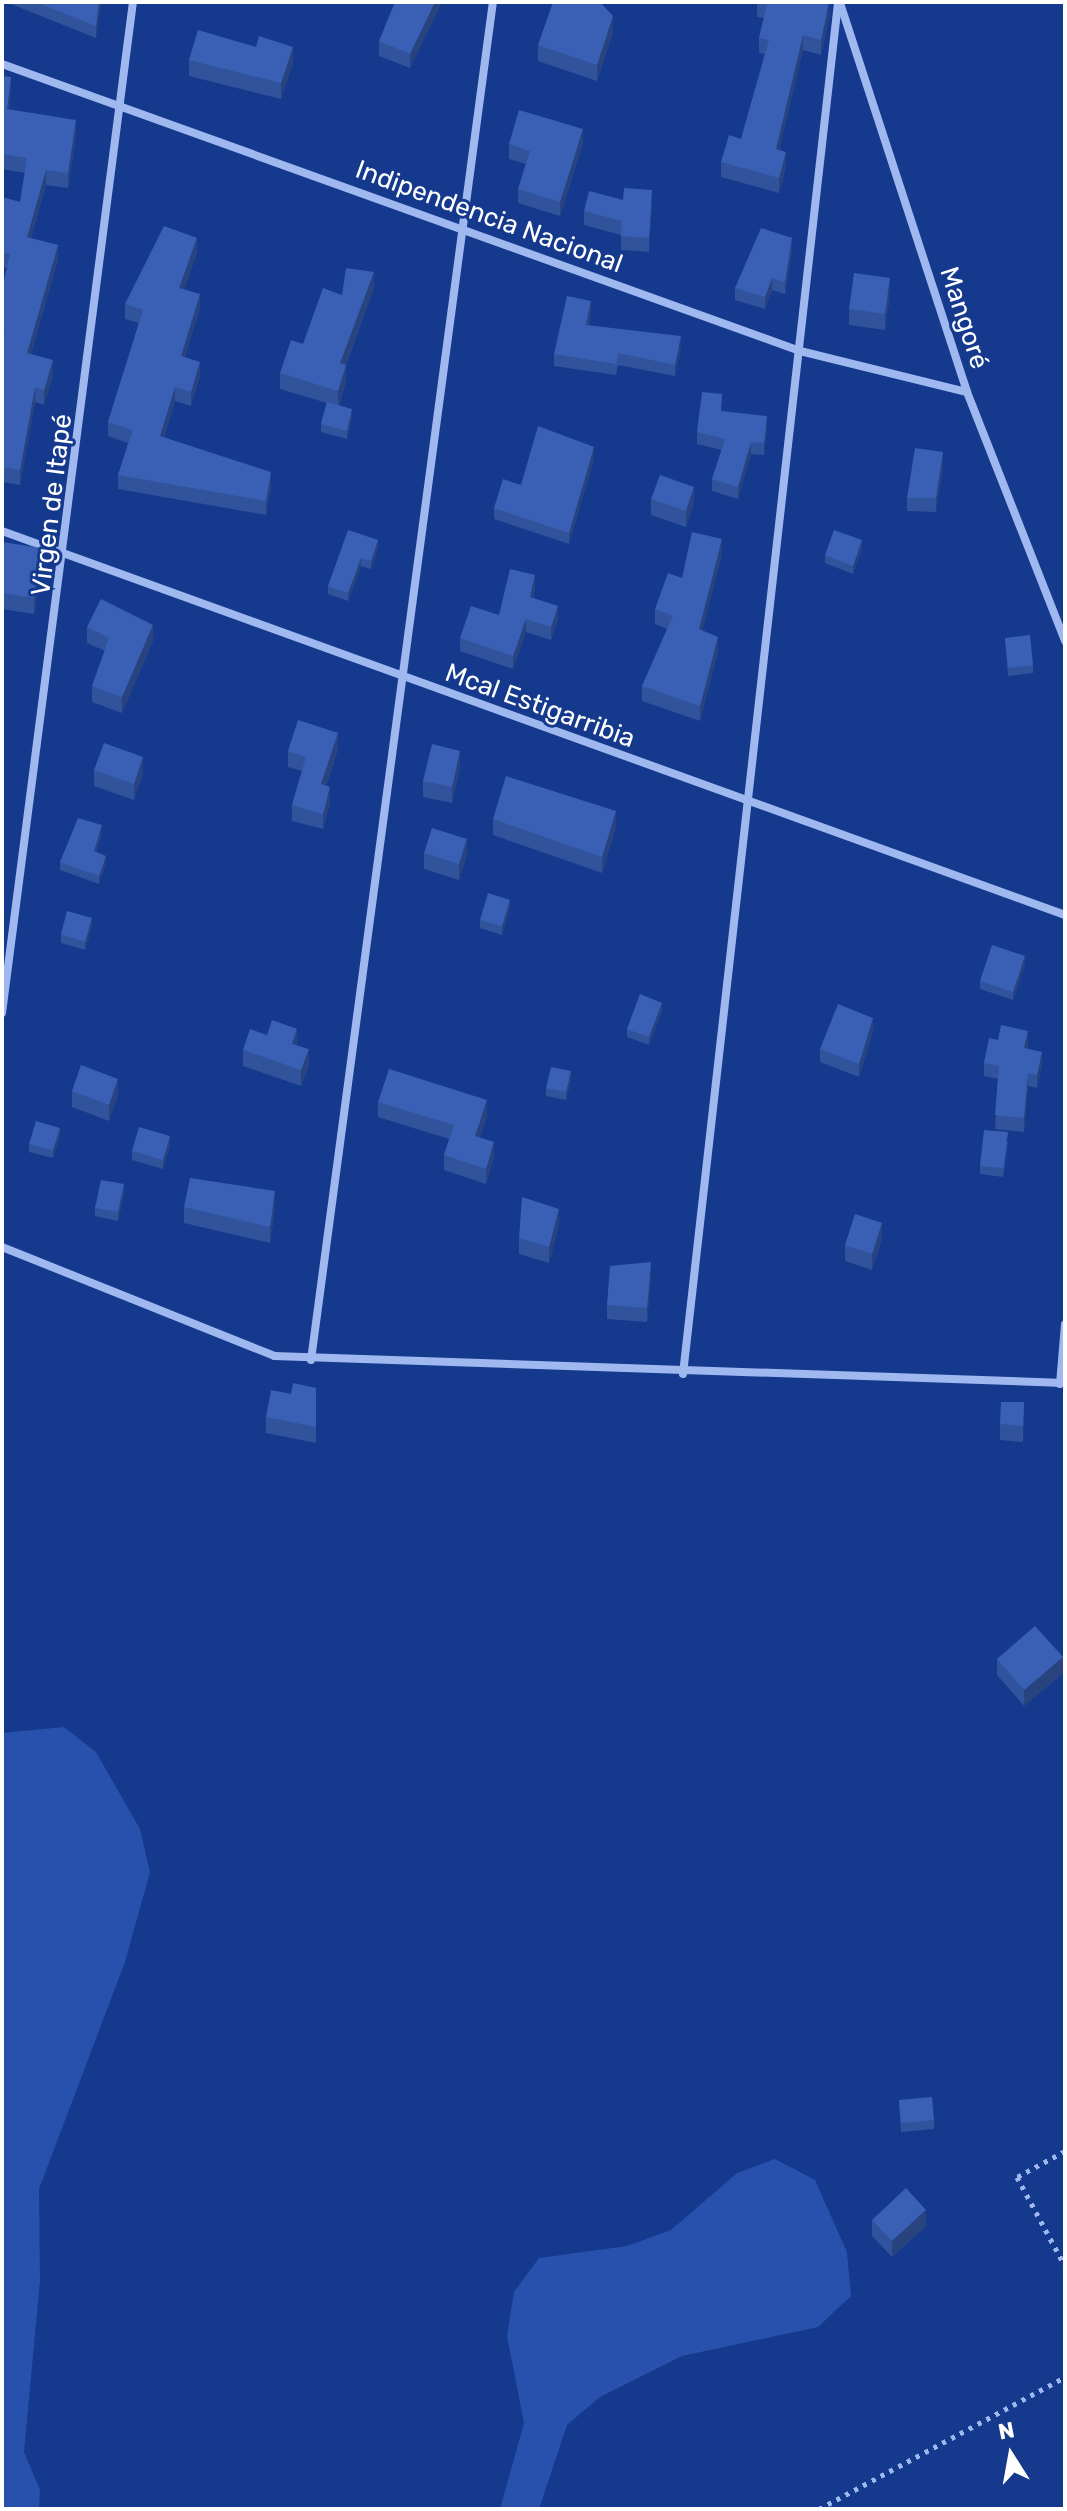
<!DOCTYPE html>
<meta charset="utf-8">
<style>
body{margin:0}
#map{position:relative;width:1067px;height:2511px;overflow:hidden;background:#15398d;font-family:Rubik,sans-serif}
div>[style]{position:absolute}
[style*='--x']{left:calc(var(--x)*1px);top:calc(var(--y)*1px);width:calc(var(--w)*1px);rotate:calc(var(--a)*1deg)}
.green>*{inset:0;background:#2751ac}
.path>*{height:5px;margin-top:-2.5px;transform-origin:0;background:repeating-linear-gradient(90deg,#9fb9f0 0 4px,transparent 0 10px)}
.minor>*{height:8px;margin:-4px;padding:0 4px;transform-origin:4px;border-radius:4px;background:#9fb9f0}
.wall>*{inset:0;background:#31539b}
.shaded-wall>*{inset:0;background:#28437e}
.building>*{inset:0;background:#3960b4}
span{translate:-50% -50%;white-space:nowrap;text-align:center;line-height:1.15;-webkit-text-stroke:6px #15398d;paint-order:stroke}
.street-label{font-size:26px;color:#fff}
.frame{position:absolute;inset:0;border:4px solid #fff;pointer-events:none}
.north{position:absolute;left:971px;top:2415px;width:80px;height:80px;-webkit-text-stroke:6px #15398d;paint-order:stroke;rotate:349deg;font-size:22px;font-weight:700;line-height:32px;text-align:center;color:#fff}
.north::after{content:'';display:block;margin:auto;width:28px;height:36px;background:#fff;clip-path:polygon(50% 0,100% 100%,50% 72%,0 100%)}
</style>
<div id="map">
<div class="green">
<div style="clip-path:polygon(64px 1727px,96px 1752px,140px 1829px,150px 1872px,125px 1962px,39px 2189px,40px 2281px,24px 2452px,40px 2490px,39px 2509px,2px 2509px,2px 1733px)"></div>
<div style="clip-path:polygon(775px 2159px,815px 2180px,847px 2252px,851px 2296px,818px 2327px,682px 2356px,600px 2397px,567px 2425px,539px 2509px,500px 2509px,524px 2423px,507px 2336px,514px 2292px,539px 2258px,627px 2246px,671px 2230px,737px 2173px)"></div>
</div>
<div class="path">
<div style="--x:1065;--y:2151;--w:55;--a:151.6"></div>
<div style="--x:1017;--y:2177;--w:101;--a:61.7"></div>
<div style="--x:819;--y:2509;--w:279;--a:-28.2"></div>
</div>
<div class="minor">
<div style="--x:840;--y:3;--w:409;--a:71.9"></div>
<div style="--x:967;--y:392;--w:268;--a:68.5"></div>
<div style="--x:2;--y:64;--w:848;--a:19.78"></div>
<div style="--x:800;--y:351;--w:172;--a:13.8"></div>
<div style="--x:2;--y:531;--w:1130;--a:19.86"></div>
<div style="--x:2;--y:1013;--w:1019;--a:-82.62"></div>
<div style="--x:2;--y:1247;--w:293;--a:21.8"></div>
<div style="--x:274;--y:1356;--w:791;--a:1.95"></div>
<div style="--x:311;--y:1360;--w:1370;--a:-82.37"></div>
<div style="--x:683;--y:1374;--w:1381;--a:-83.55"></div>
<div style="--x:1060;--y:1384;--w:60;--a:-85.2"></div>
</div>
<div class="wall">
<div style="clip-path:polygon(2px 2px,101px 2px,96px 38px,6px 2px)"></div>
<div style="clip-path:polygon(442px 2px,410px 68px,379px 56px,379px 41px)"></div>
<div style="clip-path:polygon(757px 2px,830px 14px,821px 55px,803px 50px,779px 150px,786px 167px,779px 193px,721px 177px,721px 162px,741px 139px,765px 54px,759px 53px,759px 38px,764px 18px,757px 17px)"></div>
<div style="clip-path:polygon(613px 32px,597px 81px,538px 61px,538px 45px)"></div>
<div style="clip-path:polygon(189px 60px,293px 63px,281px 99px,189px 76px)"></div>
<div style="clip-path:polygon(2px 76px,11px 92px,9px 110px,76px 135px,68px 188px,46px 185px,31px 238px,58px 260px,31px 354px,53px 375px,44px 405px,35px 402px,20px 485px,2px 482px,2px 289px,7px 268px,2px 267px,2px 197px,20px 202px,25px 173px,2px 169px)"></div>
<div style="clip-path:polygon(583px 143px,560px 216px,518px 203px,518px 189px,526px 164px,509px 159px,509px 144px)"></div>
<div style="clip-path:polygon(623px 200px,652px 204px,649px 252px,621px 250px,621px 235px,584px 225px,584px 211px)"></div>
<div style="clip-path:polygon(792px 250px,785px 294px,772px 290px,765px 309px,735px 300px,735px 288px)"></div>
<div style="clip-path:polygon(197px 253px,184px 289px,200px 308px,185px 357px,200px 376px,191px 406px,175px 401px,164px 437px,271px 487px,266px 515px,118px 489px,118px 475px,128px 443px,108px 436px,108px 422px,139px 323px,125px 319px,125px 304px)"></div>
<div style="clip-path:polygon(374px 288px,346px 365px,346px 381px,339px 406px,352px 417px,347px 439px,321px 432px,321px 424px,327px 403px,280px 389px,280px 373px,342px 295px)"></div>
<div style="clip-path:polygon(890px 294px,885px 330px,849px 325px,849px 309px)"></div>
<div style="clip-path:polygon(591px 312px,589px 325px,681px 348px,675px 376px,618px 365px,616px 375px,554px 366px,554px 354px)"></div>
<div style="clip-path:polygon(722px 411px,767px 428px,764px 455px,751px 454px,738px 499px,712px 491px,712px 479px,722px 450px,697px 444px,697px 432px)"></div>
<div style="clip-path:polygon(594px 459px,569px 544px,494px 519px,494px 508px,521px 485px)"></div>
<div style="clip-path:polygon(943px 466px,936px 512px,907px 511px,907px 498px)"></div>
<div style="clip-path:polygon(651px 499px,694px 503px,686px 527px,651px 515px)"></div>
<div style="clip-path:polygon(378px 540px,378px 549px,371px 569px,361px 566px,348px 601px,328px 594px,328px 586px)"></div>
<div style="clip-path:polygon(2px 542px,42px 564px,34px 614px,2px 609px)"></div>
<div style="clip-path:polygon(862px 548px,853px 574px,825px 563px,825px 555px)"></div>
<div style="clip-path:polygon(722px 554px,702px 631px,718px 652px,700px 721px,642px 701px,642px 686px,667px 629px,655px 624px,655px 609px,682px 578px)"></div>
<div style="clip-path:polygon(535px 588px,533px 598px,558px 619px,551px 640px,526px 632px,513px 669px,460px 651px,460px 638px,499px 615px)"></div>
<div style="clip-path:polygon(87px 627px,153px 641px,122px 713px,92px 702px,92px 686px,105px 651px,87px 643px)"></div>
<div style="clip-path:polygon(1005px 638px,1033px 665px,1033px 673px,1008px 676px)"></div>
<div style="clip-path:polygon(338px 749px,326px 786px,330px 803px,323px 829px,292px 821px,292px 805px,302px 771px,288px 767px,288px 751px)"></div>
<div style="clip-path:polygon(460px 766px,452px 803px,423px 797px,423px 781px)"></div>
<div style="clip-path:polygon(94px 770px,143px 773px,134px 800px,94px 786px)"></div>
<div style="clip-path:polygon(493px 819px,616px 827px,602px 873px,493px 835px)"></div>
<div style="clip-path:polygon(102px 833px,96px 852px,106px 864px,99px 884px,60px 870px,60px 862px)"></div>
<div style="clip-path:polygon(424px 853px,467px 855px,459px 880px,424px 869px)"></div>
<div style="clip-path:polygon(510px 908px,502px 935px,480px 928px,480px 920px)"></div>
<div style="clip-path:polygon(92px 926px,85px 950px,61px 943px,61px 934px)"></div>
<div style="clip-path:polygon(1025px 964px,1013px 1000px,980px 989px,980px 981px)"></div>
<div style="clip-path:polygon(662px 1011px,649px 1045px,627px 1037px,627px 1029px)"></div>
<div style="clip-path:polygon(873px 1031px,859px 1077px,820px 1062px,820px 1049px)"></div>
<div style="clip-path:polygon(296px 1045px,309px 1065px,301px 1086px,243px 1066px,243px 1050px)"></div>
<div style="clip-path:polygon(1028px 1045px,1027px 1049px,1042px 1065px,1037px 1088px,1028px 1086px,1024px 1132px,995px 1129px,998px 1079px,984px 1076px,984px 1063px)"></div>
<div style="clip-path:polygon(571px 1079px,566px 1100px,546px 1096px,546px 1088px)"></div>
<div style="clip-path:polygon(72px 1091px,118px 1095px,109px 1121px,72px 1107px)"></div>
<div style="clip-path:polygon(378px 1102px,487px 1116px,480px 1137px,494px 1157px,486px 1184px,444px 1170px,444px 1155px,449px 1139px,378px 1117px)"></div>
<div style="clip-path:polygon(60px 1136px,53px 1158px,29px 1152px,29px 1144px)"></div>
<div style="clip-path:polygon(1008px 1141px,1003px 1177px,980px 1174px,980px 1166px)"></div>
<div style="clip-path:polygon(170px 1145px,163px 1169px,132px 1160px,132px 1151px)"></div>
<div style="clip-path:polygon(124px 1193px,118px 1221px,95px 1216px,95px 1208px)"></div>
<div style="clip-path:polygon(184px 1207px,275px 1207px,270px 1243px,184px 1223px)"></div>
<div style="clip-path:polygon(559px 1225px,549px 1263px,519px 1254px,519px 1238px)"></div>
<div style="clip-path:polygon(882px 1239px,872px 1270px,845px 1261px,845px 1245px)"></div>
<div style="clip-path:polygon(651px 1276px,647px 1322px,607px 1319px,607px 1305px)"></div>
<div style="clip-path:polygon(316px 1388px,316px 1443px,266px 1433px,266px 1417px,291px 1394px)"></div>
<div style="clip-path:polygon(1024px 1402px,1023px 1442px,1000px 1440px,1000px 1424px)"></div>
<div style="clip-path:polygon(997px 1659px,1063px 1673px,1024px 1706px,997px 1675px)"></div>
<div style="clip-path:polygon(899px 2100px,934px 2120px,934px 2129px,901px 2132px)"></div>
<div style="clip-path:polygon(872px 2220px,926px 2226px,892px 2257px,872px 2236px)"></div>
</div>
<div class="shaded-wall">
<div style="clip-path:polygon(99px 2px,101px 2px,101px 6px,96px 38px,96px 26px)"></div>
<div style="clip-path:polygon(435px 2px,442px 2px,410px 68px,410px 54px)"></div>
<div style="clip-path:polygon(830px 2px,830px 14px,821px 55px,821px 40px)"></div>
<div style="clip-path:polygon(613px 16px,613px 32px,597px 81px,597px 65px)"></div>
<div style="clip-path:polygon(803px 35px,803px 50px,776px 164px,776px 149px)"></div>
<div style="clip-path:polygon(293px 47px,293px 63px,281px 99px,281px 83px)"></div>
<div style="clip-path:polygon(11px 77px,11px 92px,7px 124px,7px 109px)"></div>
<div style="clip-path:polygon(76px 120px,76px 135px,68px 188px,68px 173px)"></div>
<div style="clip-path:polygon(583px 129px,583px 143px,560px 216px,560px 202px)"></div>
<div style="clip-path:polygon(786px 152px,786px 167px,779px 193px,779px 178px)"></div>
<div style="clip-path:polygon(46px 170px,46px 185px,27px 252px,27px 237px)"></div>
<div style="clip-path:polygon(652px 190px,652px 204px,649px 252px,649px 238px)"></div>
<div style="clip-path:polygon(197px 238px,197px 253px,179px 302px,179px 288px)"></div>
<div style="clip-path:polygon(792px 238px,792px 250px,785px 294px,785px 282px)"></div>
<div style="clip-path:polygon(58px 245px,58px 260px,27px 368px,27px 353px)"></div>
<div style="clip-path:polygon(374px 272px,374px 288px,340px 379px,340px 363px)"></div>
<div style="clip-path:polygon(772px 278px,772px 290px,765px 309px,765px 297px)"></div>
<div style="clip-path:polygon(890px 278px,890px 294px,885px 330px,885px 314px)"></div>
<div style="clip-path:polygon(200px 294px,200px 308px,181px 370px,181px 356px)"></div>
<div style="clip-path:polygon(591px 301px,591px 312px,586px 336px,586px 325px)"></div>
<div style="clip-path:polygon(681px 336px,681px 348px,675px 376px,675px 365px)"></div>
<div style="clip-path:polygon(53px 360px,53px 375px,44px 405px,44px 390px)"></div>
<div style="clip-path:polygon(200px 362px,200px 376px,191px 406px,191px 392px)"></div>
<div style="clip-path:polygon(346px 365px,346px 381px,338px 407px,338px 391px)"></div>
<div style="clip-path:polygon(35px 387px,35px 402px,20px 485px,20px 470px)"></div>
<div style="clip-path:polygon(175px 387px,175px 401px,160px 450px,160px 436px)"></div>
<div style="clip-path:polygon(352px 409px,352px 417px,347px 439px,347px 431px)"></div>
<div style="clip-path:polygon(767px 416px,767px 428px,764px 455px,764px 443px)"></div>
<div style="clip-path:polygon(751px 442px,751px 454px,738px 499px,738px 487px)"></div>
<div style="clip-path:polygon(594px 447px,594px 459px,569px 544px,569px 533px)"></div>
<div style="clip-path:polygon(943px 452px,943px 466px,936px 512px,936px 498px)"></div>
<div style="clip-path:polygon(271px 472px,271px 487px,266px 515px,266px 501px)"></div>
<div style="clip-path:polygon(694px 487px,694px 503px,686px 527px,686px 511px)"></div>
<div style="clip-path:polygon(722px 539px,722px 554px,699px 644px,699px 629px)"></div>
<div style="clip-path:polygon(378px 540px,378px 549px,371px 569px,371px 561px)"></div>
<div style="clip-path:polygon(862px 540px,862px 548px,853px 574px,853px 566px)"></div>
<div style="clip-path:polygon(42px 548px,42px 564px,34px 614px,34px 598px)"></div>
<div style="clip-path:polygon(361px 558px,361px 566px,348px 601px,348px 593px)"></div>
<div style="clip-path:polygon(535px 575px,535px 588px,530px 610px,530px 597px)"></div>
<div style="clip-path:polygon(558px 606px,558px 619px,551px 640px,551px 627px)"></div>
<div style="clip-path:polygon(526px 619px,526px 632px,513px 669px,513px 656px)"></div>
<div style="clip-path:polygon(153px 625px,153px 641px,122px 713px,122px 697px)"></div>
<div style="clip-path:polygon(718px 637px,718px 652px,700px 721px,700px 706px)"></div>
<div style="clip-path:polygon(338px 733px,338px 749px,321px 800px,321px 784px)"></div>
<div style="clip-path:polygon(460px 751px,460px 766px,452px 803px,452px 787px)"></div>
<div style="clip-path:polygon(143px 757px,143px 773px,134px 800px,134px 784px)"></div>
<div style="clip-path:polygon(330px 787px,330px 803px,323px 829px,323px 814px)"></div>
<div style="clip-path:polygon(616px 811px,616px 827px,602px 873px,602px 857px)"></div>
<div style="clip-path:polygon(102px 825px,102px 833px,94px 860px,94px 851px)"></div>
<div style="clip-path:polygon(467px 839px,467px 855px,459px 880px,459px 864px)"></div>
<div style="clip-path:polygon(106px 856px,106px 864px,99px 884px,99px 876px)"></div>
<div style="clip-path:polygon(510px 900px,510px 908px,502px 935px,502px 926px)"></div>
<div style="clip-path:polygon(92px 918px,92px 926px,85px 950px,85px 942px)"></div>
<div style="clip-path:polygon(1025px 956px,1025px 964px,1013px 1000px,1013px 992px)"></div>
<div style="clip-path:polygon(662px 1003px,662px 1011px,649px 1045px,649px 1037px)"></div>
<div style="clip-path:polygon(873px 1018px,873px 1031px,859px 1077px,859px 1064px)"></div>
<div style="clip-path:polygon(297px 1029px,297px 1045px,292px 1060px,292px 1044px)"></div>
<div style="clip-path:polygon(1028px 1031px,1028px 1045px,1024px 1061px,1024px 1048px)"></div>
<div style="clip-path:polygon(309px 1049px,309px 1065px,301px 1086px,301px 1070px)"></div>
<div style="clip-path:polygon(1042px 1052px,1042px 1065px,1037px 1088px,1037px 1075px)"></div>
<div style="clip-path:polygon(571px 1071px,571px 1079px,566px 1100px,566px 1092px)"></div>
<div style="clip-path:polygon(1028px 1073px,1028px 1086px,1024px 1132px,1024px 1118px)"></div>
<div style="clip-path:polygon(118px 1079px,118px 1095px,109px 1121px,109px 1105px)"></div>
<div style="clip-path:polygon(487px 1100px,487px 1116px,475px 1151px,475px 1136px)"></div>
<div style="clip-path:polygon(60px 1128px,60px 1136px,53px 1158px,53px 1150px)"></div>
<div style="clip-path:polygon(170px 1136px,170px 1145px,163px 1169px,163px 1160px)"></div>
<div style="clip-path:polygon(494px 1142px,494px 1157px,486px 1184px,486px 1169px)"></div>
<div style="clip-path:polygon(124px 1184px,124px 1193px,118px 1221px,118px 1212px)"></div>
<div style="clip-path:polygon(275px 1191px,275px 1207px,270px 1243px,270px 1227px)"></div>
<div style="clip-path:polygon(559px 1209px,559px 1225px,549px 1263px,549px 1247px)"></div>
<div style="clip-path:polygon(882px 1223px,882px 1239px,872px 1270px,872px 1254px)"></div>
<div style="clip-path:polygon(651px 1262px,651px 1276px,647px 1322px,647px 1308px)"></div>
<div style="clip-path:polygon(1063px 1657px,1063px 1673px,1024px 1706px,1024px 1690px)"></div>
<div style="clip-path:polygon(926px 2210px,926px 2226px,892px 2257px,892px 2241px)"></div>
</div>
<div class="building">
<div style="clip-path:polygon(36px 2px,99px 2px,96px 26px)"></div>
<div style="clip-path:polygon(395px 2px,435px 2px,410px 54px,379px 41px)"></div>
<div style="clip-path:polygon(553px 2px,600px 2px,613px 16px,597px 65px,538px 45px)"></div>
<div style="clip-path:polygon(759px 2px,829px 2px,821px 40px,803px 35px,776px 149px,786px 152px,779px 178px,721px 162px,729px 135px,741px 139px,769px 40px,759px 38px,767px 4px)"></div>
<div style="clip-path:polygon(198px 30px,256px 47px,259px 36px,293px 47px,281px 83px,189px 60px)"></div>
<div style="clip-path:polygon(2px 76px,11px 77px,7px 109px,76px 120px,68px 173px,46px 170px,27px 237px,58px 245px,27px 353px,53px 360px,44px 390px,35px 387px,20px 470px,2px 467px,2px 345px,5px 331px,2px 331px,2px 289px,10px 254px,2px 252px,2px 197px,20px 202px,27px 158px,2px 154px)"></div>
<div style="clip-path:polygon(519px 110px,583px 129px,560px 202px,518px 189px,530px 151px,509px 144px)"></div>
<div style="clip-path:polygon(624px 188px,652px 190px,649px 238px,621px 236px,622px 221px,584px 211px,589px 191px,623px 200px)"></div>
<div style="clip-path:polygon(164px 226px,197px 238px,179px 288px,200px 294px,181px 356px,200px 362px,191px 392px,175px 387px,160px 436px,271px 472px,266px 501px,118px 475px,133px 430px,108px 422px,143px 310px,125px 304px)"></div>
<div style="clip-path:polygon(761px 228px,792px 238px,785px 282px,772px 278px,765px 297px,735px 288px)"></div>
<div style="clip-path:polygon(346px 268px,374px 272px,340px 363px,346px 365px,338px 391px,280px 373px,291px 340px,303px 344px,323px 288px,342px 295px)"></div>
<div style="clip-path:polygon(854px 273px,890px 278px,885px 314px,849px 309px)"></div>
<div style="clip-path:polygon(567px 296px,591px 301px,586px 325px,681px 336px,675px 365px,618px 353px,616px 364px,554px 354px)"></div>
<div style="clip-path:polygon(702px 392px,722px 394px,721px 411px,767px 416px,764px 443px,751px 442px,738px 487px,712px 479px,725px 439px,697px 432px)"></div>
<div style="clip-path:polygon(327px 402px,352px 409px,347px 431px,321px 424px)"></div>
<div style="clip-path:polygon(538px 426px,594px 447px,569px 533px,494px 508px,503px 479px,521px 485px)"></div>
<div style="clip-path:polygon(915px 448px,943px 452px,936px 498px,907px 498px)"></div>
<div style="clip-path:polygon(660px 475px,694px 487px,686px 511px,651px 499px)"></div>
<div style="clip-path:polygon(348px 530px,378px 540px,371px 561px,361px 558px,348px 593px,328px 586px)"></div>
<div style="clip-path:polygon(834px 530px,862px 540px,853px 566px,825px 555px)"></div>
<div style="clip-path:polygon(692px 532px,722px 539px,699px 629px,718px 637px,700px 706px,642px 686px,673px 616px,655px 609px,668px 573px,682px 578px)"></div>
<div style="clip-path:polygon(2px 542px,42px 548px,34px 598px,2px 593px)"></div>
<div style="clip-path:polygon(510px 569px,535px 575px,530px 597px,558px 606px,551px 627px,526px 619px,513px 656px,460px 638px,471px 606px,499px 615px)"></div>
<div style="clip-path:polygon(101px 599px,153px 625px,122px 697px,92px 686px,109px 638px,87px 627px)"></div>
<div style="clip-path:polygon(1030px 635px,1033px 665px,1008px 668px,1005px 638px)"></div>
<div style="clip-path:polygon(298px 720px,338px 733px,321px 784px,330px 787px,323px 814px,292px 805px,306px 757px,288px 751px)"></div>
<div style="clip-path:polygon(104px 743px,143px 757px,134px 784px,94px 770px)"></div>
<div style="clip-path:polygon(432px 744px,460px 751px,452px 787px,423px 781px)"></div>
<div style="clip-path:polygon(506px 776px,616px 811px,602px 857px,493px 819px)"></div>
<div style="clip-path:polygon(78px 818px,102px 825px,94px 851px,106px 856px,99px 876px,60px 862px)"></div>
<div style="clip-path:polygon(432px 828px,467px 839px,459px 864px,424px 853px)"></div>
<div style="clip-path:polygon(488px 893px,510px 900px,502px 926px,480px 920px)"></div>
<div style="clip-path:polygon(67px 911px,92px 918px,85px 942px,61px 934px)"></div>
<div style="clip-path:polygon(992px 945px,1025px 956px,1013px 992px,980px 981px)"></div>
<div style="clip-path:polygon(640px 994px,662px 1003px,649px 1037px,627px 1029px)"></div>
<div style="clip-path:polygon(838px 1004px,873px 1018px,859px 1064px,820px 1049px)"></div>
<div style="clip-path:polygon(272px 1020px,297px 1029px,292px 1044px,309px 1049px,301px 1070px,243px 1050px,250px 1029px,267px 1035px)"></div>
<div style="clip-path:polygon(1001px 1025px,1028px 1031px,1024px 1048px,1042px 1052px,1037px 1075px,1028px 1073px,1024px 1118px,995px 1115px,999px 1066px,984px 1063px,989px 1038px,998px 1040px)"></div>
<div style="clip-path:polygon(81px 1065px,118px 1079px,109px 1105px,72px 1091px)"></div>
<div style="clip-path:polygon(551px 1067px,571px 1071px,566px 1092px,546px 1088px)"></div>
<div style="clip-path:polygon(389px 1069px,487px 1100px,475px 1136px,494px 1142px,486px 1169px,444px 1155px,454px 1125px,378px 1102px)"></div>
<div style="clip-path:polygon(36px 1121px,60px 1128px,53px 1150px,29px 1144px)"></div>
<div style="clip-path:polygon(139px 1127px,170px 1136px,163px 1160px,132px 1151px)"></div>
<div style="clip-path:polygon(984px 1130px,1008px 1132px,1003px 1168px,980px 1166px)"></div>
<div style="clip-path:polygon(190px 1178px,275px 1191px,270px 1227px,184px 1207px)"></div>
<div style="clip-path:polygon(101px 1180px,124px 1184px,118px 1212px,95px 1208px)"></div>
<div style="clip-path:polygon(522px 1197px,559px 1209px,549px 1247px,519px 1238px)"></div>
<div style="clip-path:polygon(855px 1214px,882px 1223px,872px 1254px,845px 1245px)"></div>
<div style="clip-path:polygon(651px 1262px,647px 1308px,607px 1305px,610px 1266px)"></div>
<div style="clip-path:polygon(293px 1383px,316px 1388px,316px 1427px,266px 1417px,271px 1390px,291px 1394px)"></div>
<div style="clip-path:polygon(1001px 1402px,1024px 1402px,1023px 1426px,1000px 1424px)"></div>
<div style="clip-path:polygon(1035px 1626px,1063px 1657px,1024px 1690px,997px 1659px)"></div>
<div style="clip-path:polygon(932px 2097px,934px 2120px,901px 2123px,899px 2100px)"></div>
<div style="clip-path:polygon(906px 2188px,926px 2210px,892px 2241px,872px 2220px)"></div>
</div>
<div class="street-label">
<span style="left:489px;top:217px;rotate:20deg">Indipendencia Nacional</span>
<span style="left:964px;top:318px;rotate:72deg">Mangoré</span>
<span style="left:52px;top:505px;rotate:-83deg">Virgen de Itapé</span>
<span style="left:540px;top:706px;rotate:20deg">Mcal Estigarribia</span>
</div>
<div class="frame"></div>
<div class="north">N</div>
</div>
